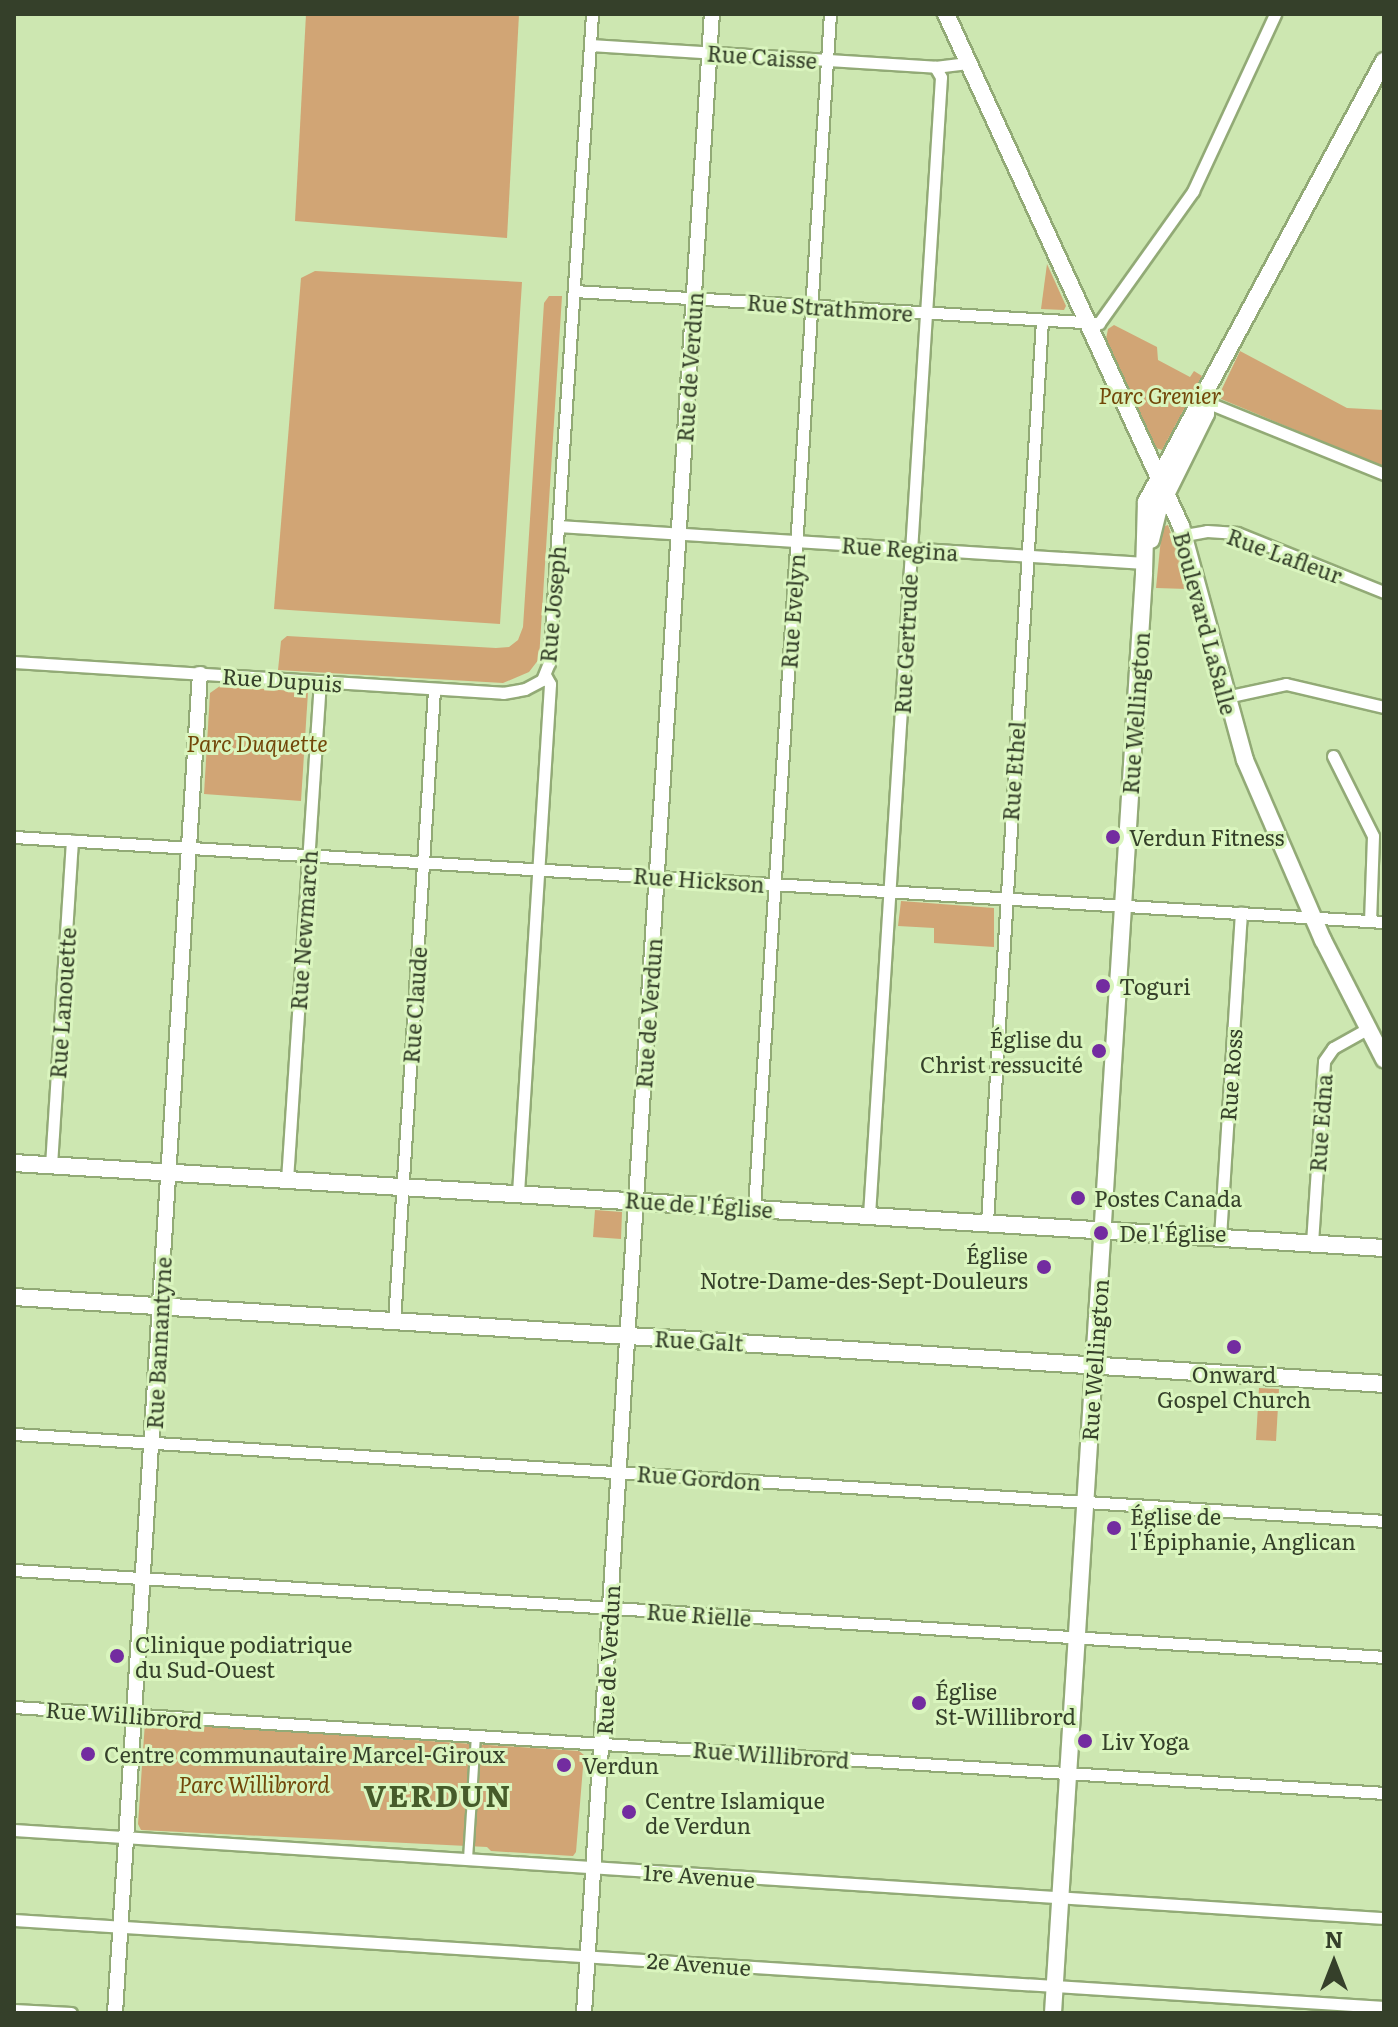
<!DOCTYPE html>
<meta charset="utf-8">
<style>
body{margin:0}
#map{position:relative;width:1398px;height:2027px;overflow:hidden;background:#cde7b1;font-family:Literata,serif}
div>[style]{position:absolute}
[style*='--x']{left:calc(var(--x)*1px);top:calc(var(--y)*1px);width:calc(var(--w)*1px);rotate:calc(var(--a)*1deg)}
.green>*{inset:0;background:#d1a575}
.roads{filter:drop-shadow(2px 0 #92aa76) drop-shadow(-2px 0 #92aa76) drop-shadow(0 2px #92aa76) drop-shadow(0 -2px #92aa76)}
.pedestrian>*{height:8px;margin:-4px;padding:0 4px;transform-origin:4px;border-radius:4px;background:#fff}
.minor>*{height:11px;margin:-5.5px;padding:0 5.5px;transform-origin:5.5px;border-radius:5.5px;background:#fff}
.tertiary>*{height:14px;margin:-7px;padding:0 7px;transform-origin:7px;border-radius:7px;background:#fff}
.secondary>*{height:16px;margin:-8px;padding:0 8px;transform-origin:8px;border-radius:8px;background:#fff}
.dots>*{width:22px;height:22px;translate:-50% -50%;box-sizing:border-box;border:4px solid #daf5be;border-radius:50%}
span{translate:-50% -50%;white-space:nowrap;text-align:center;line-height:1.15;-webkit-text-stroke:6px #daf5be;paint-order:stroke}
.street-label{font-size:22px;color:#35402a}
.park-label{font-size:22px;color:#724709;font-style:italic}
.poi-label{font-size:22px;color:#35402a}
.left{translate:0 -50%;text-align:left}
.right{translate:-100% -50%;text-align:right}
.district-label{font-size:30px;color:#465b2a;font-weight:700;letter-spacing:2px}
.frame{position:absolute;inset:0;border:16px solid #35402a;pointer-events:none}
.north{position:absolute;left:1294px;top:1923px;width:80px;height:80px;-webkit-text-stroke:6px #daf5be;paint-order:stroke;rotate:0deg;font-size:22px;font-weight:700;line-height:32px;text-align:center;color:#35402a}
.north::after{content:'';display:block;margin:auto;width:28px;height:36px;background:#35402a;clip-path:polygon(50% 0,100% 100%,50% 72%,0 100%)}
</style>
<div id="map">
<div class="green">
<div style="clip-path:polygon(306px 14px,519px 14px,507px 238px,295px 221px)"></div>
<div style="clip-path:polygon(1047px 264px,1066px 306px,1064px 310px,1041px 309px)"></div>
<div style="clip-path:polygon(315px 271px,522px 282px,500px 624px,274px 609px,301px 278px)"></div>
<div style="clip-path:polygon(549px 296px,562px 296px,539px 659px,529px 672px,503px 683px,278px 670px,281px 641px,287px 636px,496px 648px,509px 647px,518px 640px,523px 627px,544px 303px)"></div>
<div style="clip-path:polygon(1114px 325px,1157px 347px,1158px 360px,1190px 377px,1194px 371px,1202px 376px,1162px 450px,1156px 448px,1106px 339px,1108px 329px)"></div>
<div style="clip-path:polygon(1240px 351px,1347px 408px,1384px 410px,1384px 467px,1221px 399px,1220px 393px)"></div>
<div style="clip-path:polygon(1168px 525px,1179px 556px,1187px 589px,1156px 588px,1161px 538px,1165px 526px)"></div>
<div style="clip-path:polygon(220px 686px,308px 692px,301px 801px,204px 794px,210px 693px)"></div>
<div style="clip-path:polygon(901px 901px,994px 908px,994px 947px,934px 943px,934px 928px,898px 926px)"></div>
<div style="clip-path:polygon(595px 1210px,622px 1212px,621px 1239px,593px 1237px)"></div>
<div style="clip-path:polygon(1259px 1388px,1279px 1389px,1276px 1441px,1256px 1440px)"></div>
<div style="clip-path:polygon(145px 1722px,579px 1751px,584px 1755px,576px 1852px,573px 1856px,491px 1851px,487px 1847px,141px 1830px,138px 1824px)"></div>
</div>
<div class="roads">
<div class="pedestrian">
<div style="--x:468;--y:1859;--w:123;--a:-86.3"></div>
</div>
<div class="minor">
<div style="--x:590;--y:45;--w:346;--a:3.6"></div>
<div style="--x:935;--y:67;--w:33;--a:-7"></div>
<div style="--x:574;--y:291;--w:526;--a:3.49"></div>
<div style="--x:1099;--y:323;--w:162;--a:-54.5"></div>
<div style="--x:1193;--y:191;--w:195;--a:-65.1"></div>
<div style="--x:1201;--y:400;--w:197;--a:22"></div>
<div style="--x:558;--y:526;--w:588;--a:3.61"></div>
<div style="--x:1185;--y:535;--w:22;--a:-10"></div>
<div style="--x:1207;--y:531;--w:30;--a:4"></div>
<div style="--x:1237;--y:533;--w:158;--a:21.9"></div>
<div style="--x:14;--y:662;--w:490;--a:3.6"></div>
<div style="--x:503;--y:693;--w:22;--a:-10"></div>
<div style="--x:525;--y:689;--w:19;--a:-28"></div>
<div style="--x:542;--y:680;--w:18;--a:-68"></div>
<div style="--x:549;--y:663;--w:650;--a:-86.21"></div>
<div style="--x:1226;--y:697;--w:61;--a:-12.2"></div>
<div style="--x:1286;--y:684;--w:101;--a:13.2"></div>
<div style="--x:1333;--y:756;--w:89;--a:63.4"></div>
<div style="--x:1373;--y:836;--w:85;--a:92"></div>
<div style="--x:14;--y:837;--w:1373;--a:3.55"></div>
<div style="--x:51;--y:1165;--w:325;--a:-86.3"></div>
<div style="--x:287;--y:1180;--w:500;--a:-86.22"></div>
<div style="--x:518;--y:1193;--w:510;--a:-86.4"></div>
<div style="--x:550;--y:684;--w:10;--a:-119"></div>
<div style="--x:754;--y:1208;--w:1196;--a:-86.36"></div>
<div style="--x:869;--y:1215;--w:1140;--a:-86.38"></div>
<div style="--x:941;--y:77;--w:12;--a:-121"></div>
<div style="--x:987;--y:1222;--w:904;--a:-86.51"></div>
<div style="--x:1220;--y:1237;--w:325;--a:-86.3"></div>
<div style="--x:1312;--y:1243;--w:182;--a:-86.2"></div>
<div style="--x:1324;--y:1061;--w:16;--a:-55"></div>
<div style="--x:1333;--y:1048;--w:41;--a:-29.1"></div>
<div style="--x:394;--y:1322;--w:634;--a:-86.38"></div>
<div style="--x:14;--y:1434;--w:1373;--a:3.63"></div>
<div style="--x:14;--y:1570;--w:1373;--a:3.63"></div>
<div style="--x:14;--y:1707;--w:1373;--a:3.59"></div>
<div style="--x:14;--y:1830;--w:1373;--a:3.68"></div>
<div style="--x:14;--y:1920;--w:1373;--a:3.63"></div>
<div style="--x:14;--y:2010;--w:57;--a:3"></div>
</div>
<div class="tertiary">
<div style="--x:115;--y:2013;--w:1342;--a:-86.37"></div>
<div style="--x:584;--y:2013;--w:2003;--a:-86.34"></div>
</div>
<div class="secondary">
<div style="--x:946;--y:14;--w:563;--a:65.35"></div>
<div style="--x:1181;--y:526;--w:243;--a:74.7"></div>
<div style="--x:1245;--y:760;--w:196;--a:66.6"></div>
<div style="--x:1323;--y:940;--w:134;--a:62.9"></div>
<div style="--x:1151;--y:540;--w:30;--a:-76"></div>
<div style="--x:1158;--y:511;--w:108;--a:-63.7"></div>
<div style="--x:1206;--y:414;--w:21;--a:-90"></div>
<div style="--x:14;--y:1163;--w:1373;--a:3.55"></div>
<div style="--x:14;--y:1297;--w:1373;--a:3.63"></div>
<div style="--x:1053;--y:2013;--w:1443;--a:-86.38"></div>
<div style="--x:1144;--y:573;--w:71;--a:-88.4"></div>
<div style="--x:1146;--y:502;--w:501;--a:-61.65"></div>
</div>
</div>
<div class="dots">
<div style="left:1113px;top:837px;background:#732ca0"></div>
<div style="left:1103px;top:986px;background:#732ca0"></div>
<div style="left:1099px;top:1051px;background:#732ca0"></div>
<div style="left:1078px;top:1198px;background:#732ca0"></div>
<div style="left:1101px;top:1233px;background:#732ca0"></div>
<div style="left:1044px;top:1267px;background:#732ca0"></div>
<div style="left:1234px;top:1347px;background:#732ca0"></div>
<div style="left:1114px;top:1528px;background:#732ca0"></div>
<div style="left:117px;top:1656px;background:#732ca0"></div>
<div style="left:919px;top:1703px;background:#732ca0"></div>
<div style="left:1085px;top:1741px;background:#732ca0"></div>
<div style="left:88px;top:1754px;background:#732ca0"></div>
<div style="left:564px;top:1765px;background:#732ca0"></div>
<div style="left:629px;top:1812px;background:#732ca0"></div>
</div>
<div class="street-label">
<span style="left:762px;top:56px;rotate:4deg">Rue Caisse</span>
<span style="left:830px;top:307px;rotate:4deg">Rue Strathmore</span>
<span style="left:689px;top:367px;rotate:-86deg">Rue de Verdun</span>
<span style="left:900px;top:548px;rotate:4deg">Rue Regina</span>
<span style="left:1285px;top:555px;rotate:20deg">Rue Lafleur</span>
<span style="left:552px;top:604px;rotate:-85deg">Rue Joseph</span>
<span style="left:792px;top:611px;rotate:-86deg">Rue Evelyn</span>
<span style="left:1206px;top:623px;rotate:75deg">Boulevard LaSalle</span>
<span style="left:905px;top:644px;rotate:-87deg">Rue Gertrude</span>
<span style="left:282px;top:679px;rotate:4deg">Rue Dupuis</span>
<span style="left:1135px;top:713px;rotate:-86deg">Rue Wellington</span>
<span style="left:1013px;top:771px;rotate:-86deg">Rue Ethel</span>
<span style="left:699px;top:879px;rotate:4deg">Rue Hickson</span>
<span style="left:303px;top:930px;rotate:-86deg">Rue Newmarch</span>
<span style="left:62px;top:1003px;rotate:-86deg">Rue Lanouette</span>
<span style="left:414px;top:1005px;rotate:-86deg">Rue Claude</span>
<span style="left:648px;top:1013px;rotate:-86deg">Rue de Verdun</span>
<span style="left:1230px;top:1075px;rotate:-86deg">Rue Ross</span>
<span style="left:1320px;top:1123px;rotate:-86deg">Rue Edna</span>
<span style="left:699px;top:1204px;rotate:4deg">Rue de l'Église</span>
<span style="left:699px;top:1340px;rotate:3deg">Rue Galt</span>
<span style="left:158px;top:1343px;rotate:-87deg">Rue Bannantyne</span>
<span style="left:1094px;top:1360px;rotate:-86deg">Rue Wellington</span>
<span style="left:699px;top:1477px;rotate:4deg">Rue Gordon</span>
<span style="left:699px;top:1614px;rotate:4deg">Rue Rielle</span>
<span style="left:607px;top:1660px;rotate:-87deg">Rue de Verdun</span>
<span style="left:124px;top:1714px;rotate:4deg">Rue Willibrord</span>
<span style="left:771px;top:1754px;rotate:4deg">Rue Willibrord</span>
<span style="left:699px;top:1875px;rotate:4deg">1re Avenue</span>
<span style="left:699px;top:1963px;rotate:4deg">2e Avenue</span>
</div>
<div class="park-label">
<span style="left:1160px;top:395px">Parc Grenier</span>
<span style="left:257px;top:743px">Parc Duquette</span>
<span style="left:254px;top:1784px">Parc Willibrord</span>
</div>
<div class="poi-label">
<span class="left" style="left:1129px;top:837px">Verdun Fitness</span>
<span class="left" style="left:1119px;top:986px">Toguri</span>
<span class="right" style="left:1083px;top:1051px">Église du<br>Christ ressucité</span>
<span class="left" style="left:1094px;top:1198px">Postes Canada</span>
<span class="left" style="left:1119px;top:1233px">De l'Église</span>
<span class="right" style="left:1028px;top:1267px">Église<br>Notre-Dame-des-Sept-Douleurs</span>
<span style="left:1234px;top:1386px">Onward<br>Gospel Church</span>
<span class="left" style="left:1130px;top:1528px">Église de<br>l'Épiphanie, Anglican</span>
<span class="left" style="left:135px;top:1656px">Clinique podiatrique<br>du Sud-Ouest</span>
<span class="left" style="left:935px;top:1703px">Église<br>St-Willibrord</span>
<span class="left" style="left:1101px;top:1741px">Liv Yoga</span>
<span class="left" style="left:104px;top:1754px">Centre communautaire Marcel-Giroux</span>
<span class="left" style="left:582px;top:1765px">Verdun</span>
<span class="left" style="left:645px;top:1812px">Centre Islamique<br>de Verdun</span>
</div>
<div class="district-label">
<span style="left:438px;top:1794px">VERDUN</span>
</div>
<div class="frame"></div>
<div class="north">N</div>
</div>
